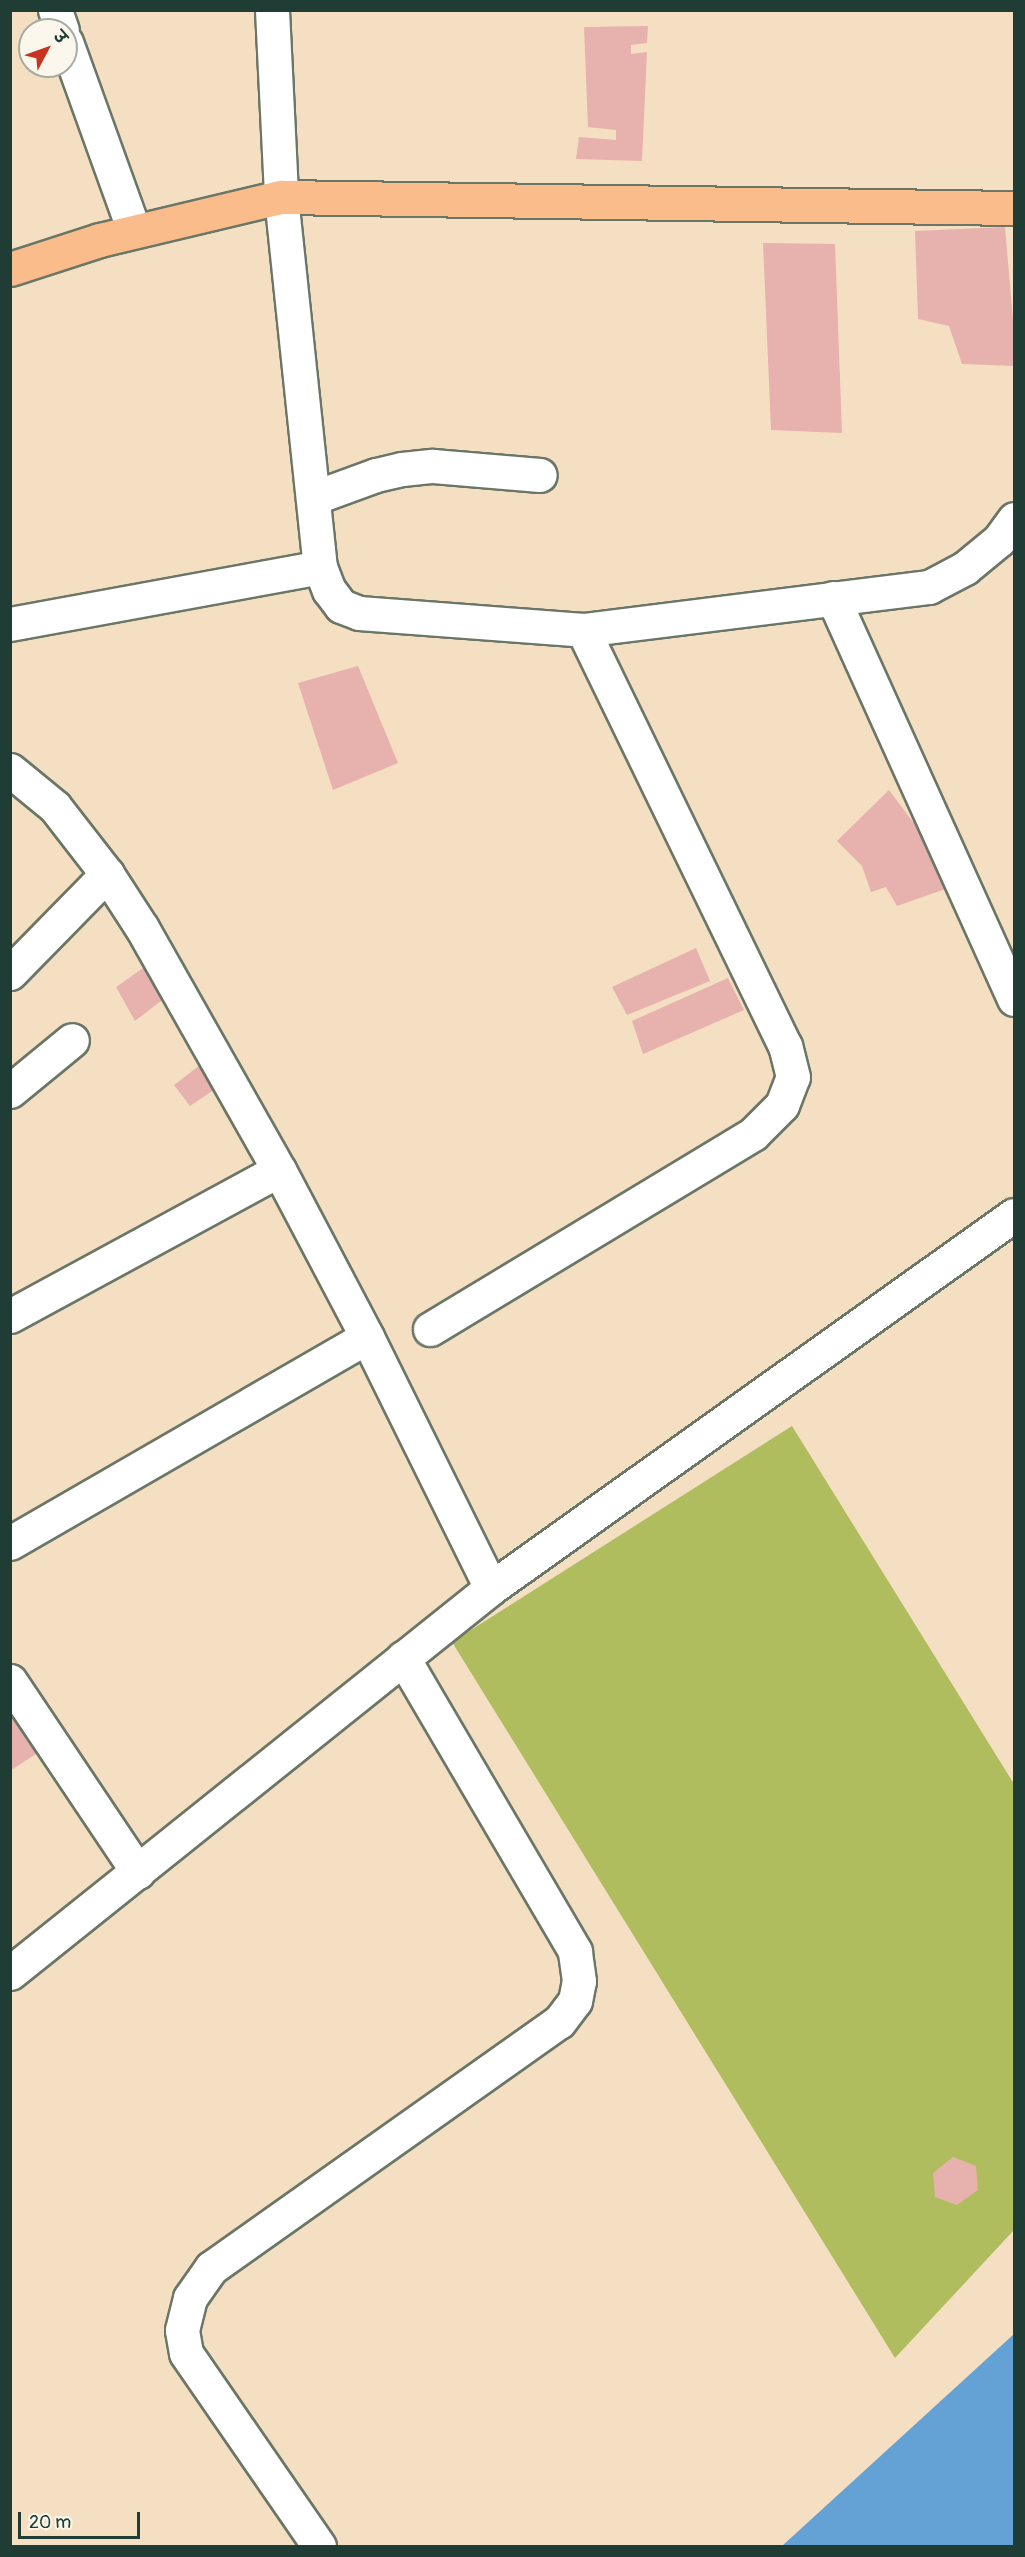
<!DOCTYPE html>
<meta charset="utf-8">
<style>
body{margin:0}
#map{position:relative;width:1025px;height:2557px;overflow:hidden;background:#f4dfc2;font-family:Pangolin,"Playpen Sans Deva",sans-serif}
div>[style]{position:absolute}
[style*='--x']{left:calc(var(--x)*1px);top:calc(var(--y)*1px);width:calc(var(--w)*1px);rotate:calc(var(--a)*1deg)}
.green>*{inset:0;background:#afbd5f}
.water>*{inset:0;background:#64a2d6}
.building>*{inset:0;background:#e7b2ae}
.roads{filter:drop-shadow(2px 0 #6a7666) drop-shadow(-2px 0 #6a7666) drop-shadow(0 2px #6a7666) drop-shadow(0 -2px #6a7666)}
.minor>*{height:33px;margin:-16.5px;padding:0 16.5px;transform-origin:16.5px;border-radius:16.5px;background:#fff}
.primary>*{height:33px;margin:-16.5px;padding:0 16.5px;transform-origin:16.5px;border-radius:16.5px;background:#f9bc8a}
span{translate:-50% -50%;white-space:nowrap;text-align:center;line-height:1.15;-webkit-text-stroke:4.5px #fbf7ec;paint-order:stroke}
.frame{position:absolute;inset:0;border:12px solid #1f3d34;pointer-events:none}
.north{position:absolute;left:18px;top:18px;width:60px;height:60px;box-sizing:border-box;background:#fbf7ec;border:2px solid #a3ada2;border-radius:50%;rotate:49deg;font-size:16px;font-weight:700;line-height:24px;text-align:center;color:#1f3d34}
.north::after{content:'';display:block;margin:auto;width:21px;height:27px;background:#c8321e;clip-path:polygon(50% 0,100% 100%,50% 72%,0 100%)}
.scale{position:absolute;left:18px;top:2512px;width:122px;height:27px;box-sizing:border-box;border:3px solid #1f3d34;border-top:0;padding-left:8px;font-size:18px;line-height:21px;white-space:nowrap;color:#1f3d34;-webkit-text-stroke:4px #fbf7ec;paint-order:stroke}
</style>
<div id="map">
<div class="green">
<div style="clip-path:polygon(792px 1426px,1014px 1784px,1014px 2230px,895px 2358px,452px 1642px)"></div>
</div>
<div class="water">
<div style="clip-path:polygon(1014px 2334px,1014px 2546px,782px 2546px)"></div>
</div>
<div class="building">
<div style="clip-path:polygon(648px 26px,647px 43px,631px 45px,631px 54px,647px 52px,642px 161px,576px 159px,579px 137px,616px 140px,616px 130px,588px 127px,584px 27px)"></div>
<div style="clip-path:polygon(1005px 227px,1014px 331px,1014px 366px,962px 364px,949px 326px,918px 319px,915px 231px)"></div>
<div style="clip-path:polygon(763px 243px,835px 244px,842px 433px,771px 430px)"></div>
<div style="clip-path:polygon(358px 666px,398px 763px,333px 790px,298px 683px)"></div>
<div style="clip-path:polygon(889px 790px,913px 822px,927px 823px,954px 886px,897px 906px,886px 887px,871px 892px,862px 866px,837px 841px)"></div>
<div style="clip-path:polygon(696px 948px,710px 981px,627px 1015px,612px 987px)"></div>
<div style="clip-path:polygon(156px 959px,170px 994px,135px 1021px,116px 987px)"></div>
<div style="clip-path:polygon(728px 978px,744px 1010px,643px 1054px,632px 1021px)"></div>
<div style="clip-path:polygon(208px 1059px,224px 1083px,190px 1106px,174px 1085px)"></div>
<div style="clip-path:polygon(10px 1689px,48px 1746px,10px 1771px)"></div>
<div style="clip-path:polygon(953px 2157px,976px 2166px,978px 2190px,957px 2205px,935px 2197px,933px 2173px)"></div>
</div>
<div class="roads">
<div class="minor">
<div style="--x:55;--y:10;--w:21;--a:71"></div>
<div style="--x:272;--y:10;--w:187;--a:87.2"></div>
<div style="--x:281;--y:197;--w:372;--a:84"></div>
<div style="--x:320;--y:567;--w:25;--a:69"></div>
<div style="--x:329;--y:590;--w:20;--a:53"></div>
<div style="--x:341;--y:606;--w:19;--a:21"></div>
<div style="--x:359;--y:613;--w:225;--a:4.3"></div>
<div style="--x:583;--y:630;--w:349;--a:-7.1"></div>
<div style="--x:929;--y:587;--w:41;--a:-27.8"></div>
<div style="--x:965;--y:568;--w:44;--a:-39.5"></div>
<div style="--x:999;--y:540;--w:26;--a:-54"></div>
<div style="--x:66;--y:42;--w:201;--a:70.2"></div>
<div style="--x:313;--y:498;--w:67;--a:-20.1"></div>
<div style="--x:376;--y:475;--w:27;--a:-13"></div>
<div style="--x:402;--y:469;--w:31;--a:-6"></div>
<div style="--x:433;--y:466;--w:107;--a:4.8"></div>
<div style="--x:833;--y:598;--w:440;--a:65.7"></div>
<div style="--x:10;--y:624;--w:315;--a:-10.4"></div>
<div style="--x:10;--y:770;--w:58;--a:39.4"></div>
<div style="--x:55;--y:807;--w:85;--a:52.2"></div>
<div style="--x:107;--y:874;--w:64;--a:57.1"></div>
<div style="--x:142;--y:928;--w:278;--a:60.5"></div>
<div style="--x:279;--y:1170;--w:189;--a:62.2"></div>
<div style="--x:367;--y:1337;--w:280;--a:63.7"></div>
<div style="--x:10;--y:973;--w:139;--a:-45.6"></div>
<div style="--x:10;--y:1091;--w:80;--a:-39.4"></div>
<div style="--x:10;--y:1316;--w:306;--a:-28.5"></div>
<div style="--x:430;--y:1329;--w:377;--a:-31.1"></div>
<div style="--x:753;--y:1134;--w:41;--a:-45"></div>
<div style="--x:782;--y:1105;--w:30;--a:-69"></div>
<div style="--x:793;--y:1077;--w:32;--a:-104"></div>
<div style="--x:785;--y:1046;--w:462;--a:-115.9"></div>
<div style="--x:10;--y:1543;--w:412;--a:-30"></div>
<div style="--x:10;--y:1681;--w:230;--a:56.2"></div>
<div style="--x:10;--y:1973;--w:616;--a:-38.67"></div>
<div style="--x:491;--y:1588;--w:642;--a:-35.5"></div>
<div style="--x:319;--y:2546;--w:234;--a:-124.6"></div>
<div style="--x:186;--y:2353;--w:23;--a:-100"></div>
<div style="--x:182;--y:2330;--w:33;--a:-76"></div>
<div style="--x:190;--y:2298;--w:37;--a:-55"></div>
<div style="--x:211;--y:2268;--w:426;--a:-35.3"></div>
<div style="--x:559;--y:2022;--w:26;--a:-53"></div>
<div style="--x:575;--y:2001;--w:20;--a:-79"></div>
<div style="--x:579;--y:1981;--w:30;--a:-98"></div>
<div style="--x:575;--y:1951;--w:340;--a:-120.4"></div>
</div>
<div class="primary">
<div style="--x:10;--y:269;--w:95;--a:-17.9"></div>
<div style="--x:100;--y:240;--w:186;--a:-13.4"></div>
<div style="--x:281;--y:197;--w:733;--a:0.86"></div>
</div>
</div>
<div class="frame"></div>
<div class="north">उ</div>
<div class="scale">20 m</div>
</div>
